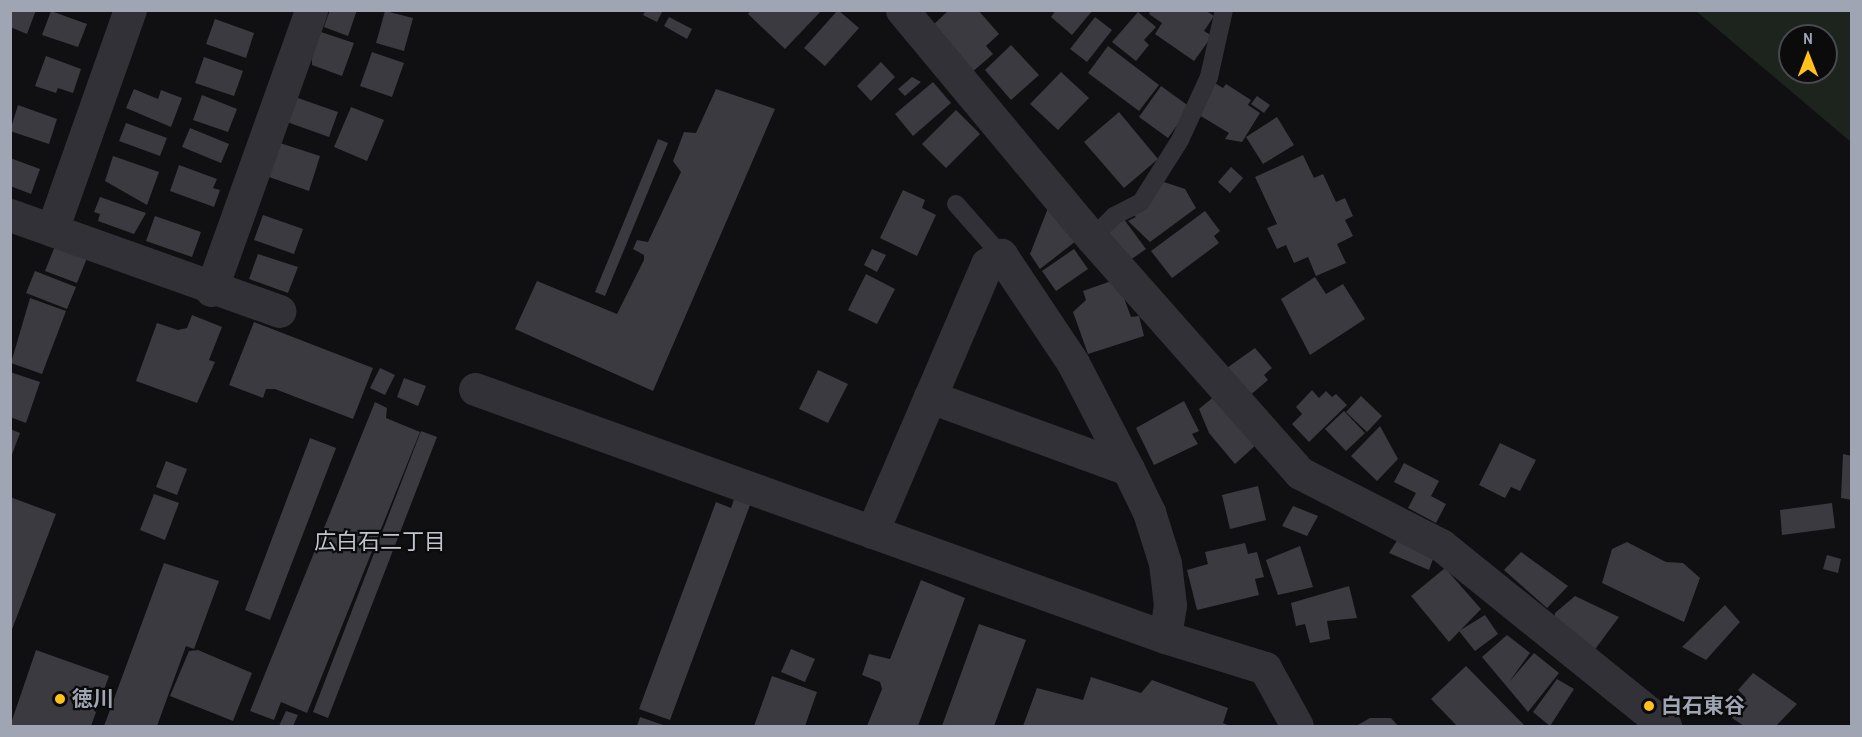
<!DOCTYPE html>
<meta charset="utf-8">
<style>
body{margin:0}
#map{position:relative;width:1862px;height:737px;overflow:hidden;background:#101012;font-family:"Archivo Narrow","Noto Sans JP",sans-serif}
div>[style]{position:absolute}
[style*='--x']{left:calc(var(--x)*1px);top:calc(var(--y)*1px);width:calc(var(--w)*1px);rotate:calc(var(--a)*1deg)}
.green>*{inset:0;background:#1c241d}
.building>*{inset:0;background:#3a3a40}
.service>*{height:18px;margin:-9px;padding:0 9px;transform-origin:9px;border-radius:9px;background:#313137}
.minor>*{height:33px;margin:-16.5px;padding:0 16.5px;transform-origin:16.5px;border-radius:16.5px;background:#313137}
.tertiary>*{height:33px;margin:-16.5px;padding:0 16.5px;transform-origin:16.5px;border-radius:16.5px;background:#313137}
.dots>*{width:16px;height:16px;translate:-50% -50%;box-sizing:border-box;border:3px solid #0b0b0c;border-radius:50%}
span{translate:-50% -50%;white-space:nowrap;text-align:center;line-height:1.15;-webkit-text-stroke:4.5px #0b0b0c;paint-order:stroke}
.poi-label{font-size:21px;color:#a0a5b4;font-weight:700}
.left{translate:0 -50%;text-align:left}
.neighbourhood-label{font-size:22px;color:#c1c4cf}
.frame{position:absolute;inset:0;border:12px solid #a0a5b4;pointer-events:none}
.north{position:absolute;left:1778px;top:24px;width:60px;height:60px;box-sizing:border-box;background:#0b0b0c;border:2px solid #47494f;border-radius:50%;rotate:0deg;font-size:16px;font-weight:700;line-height:24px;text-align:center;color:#a0a5b4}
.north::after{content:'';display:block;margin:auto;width:21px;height:27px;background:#ffc11a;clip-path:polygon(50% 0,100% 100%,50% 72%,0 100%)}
</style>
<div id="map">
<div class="green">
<div style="clip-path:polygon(evenodd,1696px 11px,1851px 11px,1851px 142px,1696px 11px,1790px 36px,1826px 36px,1826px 72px,1790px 72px,1790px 36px)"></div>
</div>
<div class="building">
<div style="clip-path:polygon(10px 10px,36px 10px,27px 34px,10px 27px)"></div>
<div style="clip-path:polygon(330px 10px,357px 10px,348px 36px,324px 27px)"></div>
<div style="clip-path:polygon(646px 10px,660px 10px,662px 12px,657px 22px,643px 15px)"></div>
<div style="clip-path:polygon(751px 10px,822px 10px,785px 49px,748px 14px)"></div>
<div style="clip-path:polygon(838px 10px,859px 28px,825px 66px,804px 48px)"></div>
<div style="clip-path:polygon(949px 10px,978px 10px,999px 34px,986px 46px,993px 54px,970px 74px,932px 26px)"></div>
<div style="clip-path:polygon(1056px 10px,1093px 10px,1072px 35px,1051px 17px)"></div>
<div style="clip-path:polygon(1151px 10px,1205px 10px,1214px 16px,1204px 31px,1212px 36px,1194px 61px,1155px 34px,1162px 23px,1149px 14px)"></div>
<div style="clip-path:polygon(51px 11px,87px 24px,78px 47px,42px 35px)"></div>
<div style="clip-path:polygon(385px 11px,413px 18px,404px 51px,376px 43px)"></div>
<div style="clip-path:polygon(1138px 12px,1156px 27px,1144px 40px,1149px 45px,1136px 61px,1112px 42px)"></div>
<div style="clip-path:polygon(669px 17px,692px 29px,687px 39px,664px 26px)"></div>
<div style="clip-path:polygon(1095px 17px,1112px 30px,1087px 62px,1070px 49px)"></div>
<div style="clip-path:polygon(215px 19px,254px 33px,246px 58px,206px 44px)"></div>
<div style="clip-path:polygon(312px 29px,354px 43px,342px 76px,312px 65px,312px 57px,303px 53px)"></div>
<div style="clip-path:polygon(1011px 45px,1039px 75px,1011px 100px,985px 70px)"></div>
<div style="clip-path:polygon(1108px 46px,1159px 85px,1139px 111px,1088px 73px)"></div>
<div style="clip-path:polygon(372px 52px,404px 63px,392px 97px,360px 86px)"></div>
<div style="clip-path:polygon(46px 56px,81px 69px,73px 93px,58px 88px,56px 93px,35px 86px)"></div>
<div style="clip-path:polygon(204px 57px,243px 71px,234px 96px,195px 83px)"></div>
<div style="clip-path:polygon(881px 62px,895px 77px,871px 101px,857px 86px)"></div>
<div style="clip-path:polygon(1061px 72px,1089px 98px,1058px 130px,1030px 104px)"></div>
<div style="clip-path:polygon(912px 77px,921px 82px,905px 96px,898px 89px)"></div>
<div style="clip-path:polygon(933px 82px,951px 103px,913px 136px,895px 114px)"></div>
<div style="clip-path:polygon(1213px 82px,1223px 88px,1226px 84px,1251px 100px,1248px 105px,1260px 113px,1242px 142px,1225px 139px,1229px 133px,1194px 112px)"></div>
<div style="clip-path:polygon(1161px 86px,1190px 107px,1168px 138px,1139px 117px)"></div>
<div style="clip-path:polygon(134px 89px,158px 99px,161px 90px,182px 98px,171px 127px,126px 108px)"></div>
<div style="clip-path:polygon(716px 89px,775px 109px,653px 391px,515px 329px,537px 281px,617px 314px,644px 260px,644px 255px,633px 249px,637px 240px,648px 242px,681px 172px,673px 161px,684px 132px,696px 133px)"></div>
<div style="clip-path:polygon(202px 95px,237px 109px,228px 132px,193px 120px)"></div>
<div style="clip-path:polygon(1257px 96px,1270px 105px,1264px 113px,1251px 104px)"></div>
<div style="clip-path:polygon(295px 97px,338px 112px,329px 137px,287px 122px)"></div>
<div style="clip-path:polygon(18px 105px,57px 119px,49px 144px,10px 131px)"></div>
<div style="clip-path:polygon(351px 107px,384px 120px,367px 161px,334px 147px)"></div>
<div style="clip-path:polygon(956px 110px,980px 134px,946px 168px,922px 144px)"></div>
<div style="clip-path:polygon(1119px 112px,1158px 159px,1124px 188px,1084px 142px)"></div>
<div style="clip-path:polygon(1277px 117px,1294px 145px,1263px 164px,1246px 137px)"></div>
<div style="clip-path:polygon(126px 123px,167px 138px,160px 156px,119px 141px)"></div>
<div style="clip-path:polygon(190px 128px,229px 144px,221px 163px,182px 147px)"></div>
<div style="clip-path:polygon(658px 139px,668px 143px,605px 296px,595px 292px)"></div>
<div style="clip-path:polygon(280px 143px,320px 156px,309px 191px,269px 177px)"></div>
<div style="clip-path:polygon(1303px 155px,1314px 178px,1323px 174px,1336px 202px,1345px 198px,1353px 216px,1345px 220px,1353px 236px,1337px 244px,1346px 263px,1316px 276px,1308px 257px,1294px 263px,1286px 245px,1277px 249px,1267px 228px,1277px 224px,1255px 177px)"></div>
<div style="clip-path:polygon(113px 156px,159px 172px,147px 205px,105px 181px)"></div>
<div style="clip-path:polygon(10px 158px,40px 169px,31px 194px,10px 186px)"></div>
<div style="clip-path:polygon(179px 165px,217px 179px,213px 188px,220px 190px,214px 207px,170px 191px)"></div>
<div style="clip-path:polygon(1231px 167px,1243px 178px,1230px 193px,1218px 182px)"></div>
<div style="clip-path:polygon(1164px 182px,1185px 189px,1196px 208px,1150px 242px,1128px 221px,1136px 217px,1131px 212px)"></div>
<div style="clip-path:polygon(903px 190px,925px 200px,922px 208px,936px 215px,917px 256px,880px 238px)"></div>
<div style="clip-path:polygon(100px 197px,146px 213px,134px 234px,98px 221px,100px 214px,94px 212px)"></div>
<div style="clip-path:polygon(1048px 208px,1076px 241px,1040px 269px,1030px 254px)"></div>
<div style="clip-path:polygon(1205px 211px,1220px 231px,1214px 236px,1219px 243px,1172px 278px,1151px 251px)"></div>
<div style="clip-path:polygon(263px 215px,303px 229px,294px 254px,254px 240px)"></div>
<div style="clip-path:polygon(155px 216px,201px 232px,192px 257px,146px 241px)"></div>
<div style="clip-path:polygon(1123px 218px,1146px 249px,1126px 263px,1103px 233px)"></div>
<div style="clip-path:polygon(55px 246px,87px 258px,77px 283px,45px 271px)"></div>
<div style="clip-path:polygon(872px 249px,886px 255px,877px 272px,864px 265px)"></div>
<div style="clip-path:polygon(1074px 249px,1088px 269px,1056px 291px,1042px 271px)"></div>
<div style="clip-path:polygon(258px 254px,298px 267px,288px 293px,249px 279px)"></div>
<div style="clip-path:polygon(35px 271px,76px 287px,67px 309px,26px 293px)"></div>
<div style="clip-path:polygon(866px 274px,895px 289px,877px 324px,848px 310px)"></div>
<div style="clip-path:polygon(1315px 277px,1326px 294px,1343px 284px,1365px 319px,1310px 355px,1281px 299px)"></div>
<div style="clip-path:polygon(1117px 279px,1131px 317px,1139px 316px,1144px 336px,1088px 354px,1073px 312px,1086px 300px,1083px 291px)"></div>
<div style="clip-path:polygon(30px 298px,66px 311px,42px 374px,11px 363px)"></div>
<div style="clip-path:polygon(192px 315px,222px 327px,209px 360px,215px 362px,197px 403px,136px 381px,157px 323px,178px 330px,187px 328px)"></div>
<div style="clip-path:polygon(254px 322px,373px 368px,353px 419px,275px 389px,266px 389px,263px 398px,229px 385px)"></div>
<div style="clip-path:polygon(1255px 348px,1272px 368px,1264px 375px,1268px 380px,1248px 397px,1224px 370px)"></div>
<div style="clip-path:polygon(380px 368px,395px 375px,385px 395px,370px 388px)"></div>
<div style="clip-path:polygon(818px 370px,848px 384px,828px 423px,799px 409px)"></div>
<div style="clip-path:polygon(10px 372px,40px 382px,26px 423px,10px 417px)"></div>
<div style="clip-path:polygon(404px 378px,426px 386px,418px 406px,397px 397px)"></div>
<div style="clip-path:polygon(1312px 390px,1319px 398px,1326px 391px,1332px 397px,1336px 394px,1347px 405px,1309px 442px,1292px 424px,1302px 414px,1296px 407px)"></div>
<div style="clip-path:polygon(1216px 395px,1258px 443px,1235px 464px,1209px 433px,1199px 409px)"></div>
<div style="clip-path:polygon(1361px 396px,1382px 416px,1367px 432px,1346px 412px)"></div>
<div style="clip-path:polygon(1184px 401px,1199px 431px,1192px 434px,1198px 444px,1154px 465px,1136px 428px)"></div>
<div style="clip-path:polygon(375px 402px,387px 408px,386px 418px,420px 432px,307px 713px,281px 702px,274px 720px,250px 711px)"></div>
<div style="clip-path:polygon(1344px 411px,1365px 433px,1346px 451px,1325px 429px)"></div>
<div style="clip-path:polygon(1380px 426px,1398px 459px,1377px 481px,1351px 456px)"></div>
<div style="clip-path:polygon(10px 429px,20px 433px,11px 457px,10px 457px)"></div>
<div style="clip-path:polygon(421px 431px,437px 437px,328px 718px,313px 712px)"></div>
<div style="clip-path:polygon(310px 438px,336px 448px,270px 620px,245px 610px)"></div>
<div style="clip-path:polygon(1500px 443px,1536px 460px,1520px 491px,1511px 487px,1505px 498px,1479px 485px)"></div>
<div style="clip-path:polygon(1843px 454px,1852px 456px,1852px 500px,1841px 498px)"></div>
<div style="clip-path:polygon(166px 461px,187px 469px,177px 495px,156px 487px)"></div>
<div style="clip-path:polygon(1404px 463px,1439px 481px,1431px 496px,1446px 504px,1436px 523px,1408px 508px,1416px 493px,1394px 482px)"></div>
<div style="clip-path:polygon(1258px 486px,1266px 520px,1230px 529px,1222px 495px)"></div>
<div style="clip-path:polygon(154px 494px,179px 503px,165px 540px,140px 530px)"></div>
<div style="clip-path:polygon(10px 497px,56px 514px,11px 632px,10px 632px)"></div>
<div style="clip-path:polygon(734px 499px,750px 505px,670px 720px,639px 709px,716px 502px,731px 508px)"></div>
<div style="clip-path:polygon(1832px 503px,1835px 528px,1782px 535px,1780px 510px)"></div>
<div style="clip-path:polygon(1293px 506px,1318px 516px,1307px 536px,1282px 526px)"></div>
<div style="clip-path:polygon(1400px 536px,1436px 551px,1429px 570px,1389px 553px)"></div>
<div style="clip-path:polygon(1627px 542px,1666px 562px,1683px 563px,1700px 578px,1684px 622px,1602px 583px,1612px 549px)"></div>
<div style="clip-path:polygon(1245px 543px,1248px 554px,1257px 552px,1264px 577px,1255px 579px,1259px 595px,1197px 610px,1187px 570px,1208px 564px,1205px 552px)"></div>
<div style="clip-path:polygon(1300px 546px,1313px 587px,1278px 595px,1266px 560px)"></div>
<div style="clip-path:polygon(1521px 552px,1568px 586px,1547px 608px,1504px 570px)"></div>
<div style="clip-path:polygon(1827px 555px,1841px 559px,1838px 573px,1823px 569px)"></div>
<div style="clip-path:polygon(164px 563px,219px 581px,194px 649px,186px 646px,157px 726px,104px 726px)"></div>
<div style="clip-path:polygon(1445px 568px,1481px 609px,1449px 642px,1411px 596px)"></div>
<div style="clip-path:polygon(921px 580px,965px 598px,918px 726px,867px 726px,882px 689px,880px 682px,862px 675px,869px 654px,890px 659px)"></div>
<div style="clip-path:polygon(1349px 586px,1357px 618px,1327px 621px,1330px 639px,1310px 643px,1305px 624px,1296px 626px,1291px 603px)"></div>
<div style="clip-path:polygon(1575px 596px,1619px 617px,1593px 652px,1554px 624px,1555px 613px)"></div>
<div style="clip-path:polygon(1725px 605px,1740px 622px,1706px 660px,1682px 647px)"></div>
<div style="clip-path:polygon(1485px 615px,1498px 634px,1475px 651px,1459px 631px)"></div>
<div style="clip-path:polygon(979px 624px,1026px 640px,994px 726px,942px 726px)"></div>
<div style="clip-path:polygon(1507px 635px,1530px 653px,1509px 682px,1534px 653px,1559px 673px,1528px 712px,1482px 657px)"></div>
<div style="clip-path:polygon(791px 649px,815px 659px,805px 682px,781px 672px)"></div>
<div style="clip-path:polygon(36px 650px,109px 676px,91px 726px,10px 726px)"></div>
<div style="clip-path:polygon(198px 650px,252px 673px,233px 721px,170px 696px,189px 651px)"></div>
<div style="clip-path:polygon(1466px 666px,1525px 726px,1457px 726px,1431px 699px)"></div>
<div style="clip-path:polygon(1753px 673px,1797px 704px,1776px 726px,1744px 726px,1732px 718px,1738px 699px,1746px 698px,1738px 690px)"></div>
<div style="clip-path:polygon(772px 676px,817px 692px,805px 726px,754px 726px)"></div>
<div style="clip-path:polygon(1091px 677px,1141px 693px,1152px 680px,1228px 708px,1223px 723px,1230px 726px,1023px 726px,1037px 688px,1083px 700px)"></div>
<div style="clip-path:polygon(1557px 679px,1574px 689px,1550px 726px,1533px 712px)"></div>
<div style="clip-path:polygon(286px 711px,298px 715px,293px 726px,279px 726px)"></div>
<div style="clip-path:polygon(640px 717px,666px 726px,637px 726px)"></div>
<div style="clip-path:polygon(1370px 718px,1391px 718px,1398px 726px,1356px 726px)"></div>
</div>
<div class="service">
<div style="--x:956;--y:204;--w:68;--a:48.6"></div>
<div style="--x:1092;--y:238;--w:31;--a:-45"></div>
<div style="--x:1114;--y:216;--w:30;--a:-27"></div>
<div style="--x:1141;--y:202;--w:73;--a:-57.8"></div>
<div style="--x:1180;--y:140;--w:69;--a:-65.3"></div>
<div style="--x:1209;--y:77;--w:69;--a:-77.4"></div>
</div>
<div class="minor">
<div style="--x:10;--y:215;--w:286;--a:19.6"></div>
<div style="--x:52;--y:230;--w:233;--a:-70.5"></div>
<div style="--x:211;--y:290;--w:297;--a:-70.3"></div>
<div style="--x:475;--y:389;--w:733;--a:19.77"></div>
<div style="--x:1165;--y:637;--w:105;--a:17.2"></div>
<div style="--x:1265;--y:668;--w:66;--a:61.1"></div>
<div style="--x:1128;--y:469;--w:211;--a:-160"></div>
<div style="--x:930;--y:397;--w:145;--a:-66.8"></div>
<div style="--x:987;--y:264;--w:17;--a:-33"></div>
<div style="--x:1001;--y:255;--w:130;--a:56.3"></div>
<div style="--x:1073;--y:363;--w:119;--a:62.6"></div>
<div style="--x:1128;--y:469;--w:48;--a:64"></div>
<div style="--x:1149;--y:512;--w:53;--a:72.6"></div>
<div style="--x:1165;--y:563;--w:42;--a:83.2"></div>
<div style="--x:1170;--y:605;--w:32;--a:99"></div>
<div style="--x:872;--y:532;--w:147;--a:-66.8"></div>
</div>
<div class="tertiary">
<div style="--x:902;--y:10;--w:297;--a:50.2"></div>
<div style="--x:1092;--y:238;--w:314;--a:48.5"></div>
<div style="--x:1300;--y:473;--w:158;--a:27.1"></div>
<div style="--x:1441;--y:545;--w:288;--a:38.9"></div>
</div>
<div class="dots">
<div style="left:60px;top:699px;background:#ffc11a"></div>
<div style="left:1649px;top:706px;background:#ffc11a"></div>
</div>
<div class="poi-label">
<span class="left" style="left:72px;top:699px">徳川</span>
<span class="left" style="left:1661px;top:706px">白石東谷</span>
</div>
<div class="neighbourhood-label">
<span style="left:380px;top:542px">広白石二丁目</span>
</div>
<div class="frame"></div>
<div class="north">N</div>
</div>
